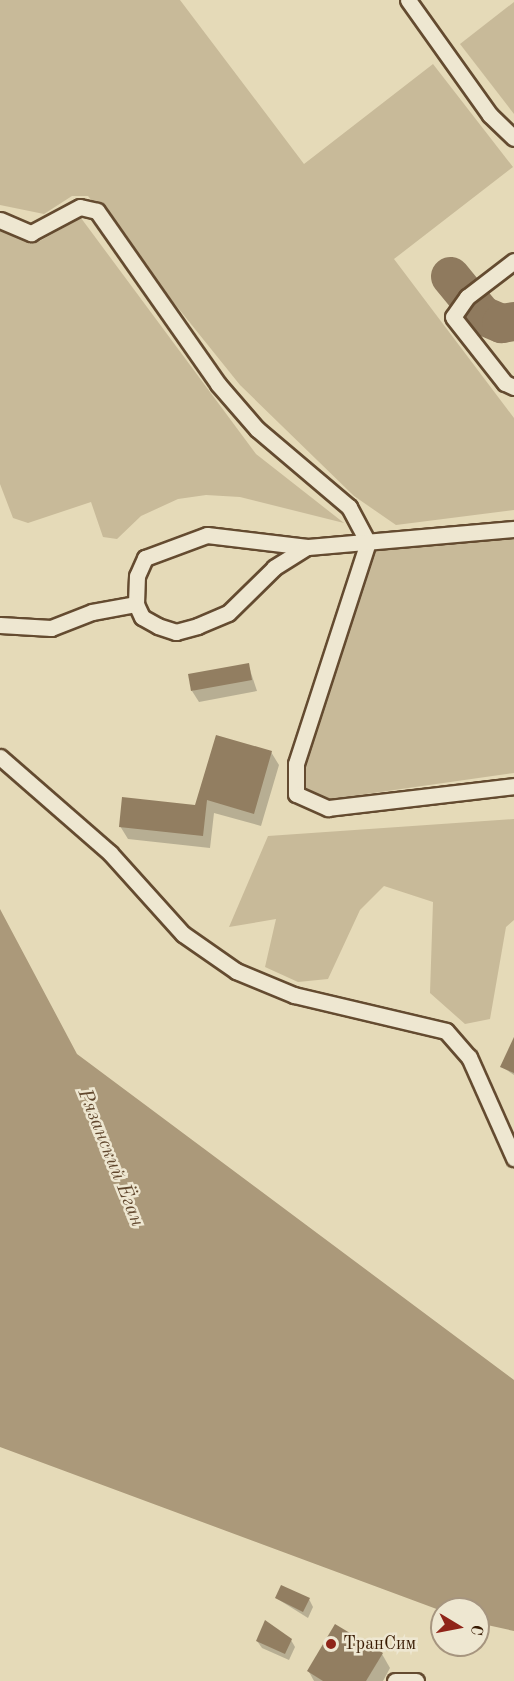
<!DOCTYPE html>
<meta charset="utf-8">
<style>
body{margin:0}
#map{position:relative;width:514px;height:1681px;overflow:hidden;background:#e5dab8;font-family:"Old Standard TT",serif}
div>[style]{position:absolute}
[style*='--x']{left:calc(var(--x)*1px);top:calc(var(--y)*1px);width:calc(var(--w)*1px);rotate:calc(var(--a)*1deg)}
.green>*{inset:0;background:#c8ba99}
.water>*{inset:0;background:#ab997a}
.shadow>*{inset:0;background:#0003}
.taxiway>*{height:39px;margin:-19.5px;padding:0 19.5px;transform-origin:19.5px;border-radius:19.5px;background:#8f7a5e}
.building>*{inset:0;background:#927e61}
.roads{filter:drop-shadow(2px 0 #644b30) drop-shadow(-2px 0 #644b30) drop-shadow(0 2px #644b30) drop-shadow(0 -2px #644b30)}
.minor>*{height:15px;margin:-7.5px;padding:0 7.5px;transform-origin:7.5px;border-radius:7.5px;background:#eee7d1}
.dots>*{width:16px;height:16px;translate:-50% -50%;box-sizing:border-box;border:3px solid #eee7d1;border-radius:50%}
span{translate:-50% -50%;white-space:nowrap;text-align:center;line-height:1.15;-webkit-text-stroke:5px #eee7d1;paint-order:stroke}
.poi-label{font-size:18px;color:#391b03}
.left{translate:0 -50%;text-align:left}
.water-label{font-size:20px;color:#61472d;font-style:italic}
.north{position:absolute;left:430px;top:1597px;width:60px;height:60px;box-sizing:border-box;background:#eee7d1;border:2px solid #a6957f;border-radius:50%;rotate:100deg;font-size:16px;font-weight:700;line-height:24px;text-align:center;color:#391b03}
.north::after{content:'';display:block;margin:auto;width:21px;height:27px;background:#8f2418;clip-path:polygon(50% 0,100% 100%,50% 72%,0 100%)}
</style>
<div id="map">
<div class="green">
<div style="clip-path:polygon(0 0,180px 0,304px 164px,433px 64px,513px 167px,394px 259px,514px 418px,514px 510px,396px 525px,354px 496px,240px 385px,88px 196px,72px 196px,44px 214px,0 205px)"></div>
<div style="clip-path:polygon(514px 2px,514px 114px,460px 44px)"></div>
<div style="clip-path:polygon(81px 218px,256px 454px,344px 523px,240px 497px,206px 495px,178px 499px,141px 516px,117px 539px,103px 537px,91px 502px,28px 523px,13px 518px,0 484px,0 230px,38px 242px)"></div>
<div style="clip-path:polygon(514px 538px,514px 773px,317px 801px,304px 795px,298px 777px,371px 547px)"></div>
<div style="clip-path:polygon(514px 819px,514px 920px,506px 927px,490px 1019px,465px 1024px,430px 993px,433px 902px,384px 886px,360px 910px,328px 979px,298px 982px,265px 967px,276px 919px,229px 927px,268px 836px)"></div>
</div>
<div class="water">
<div style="clip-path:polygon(0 909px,77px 1054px,514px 1380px,514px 1631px,478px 1623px,478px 1609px,442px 1611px,0 1447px)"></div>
</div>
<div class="shadow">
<div style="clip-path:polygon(248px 664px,257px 691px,199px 702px,192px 691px)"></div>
<div style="clip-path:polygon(271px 752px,279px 765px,261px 826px,214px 813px,210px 848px,128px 839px,120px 826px,196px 807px)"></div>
<div style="clip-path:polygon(514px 1044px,514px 1075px,502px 1067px)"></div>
<div style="clip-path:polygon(276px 1598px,309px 1599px,313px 1607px,308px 1618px)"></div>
<div style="clip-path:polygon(266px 1622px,291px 1640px,295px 1647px,289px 1660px,262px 1648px,257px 1641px)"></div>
<div style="clip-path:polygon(382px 1654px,390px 1668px,383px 1681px,314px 1681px,309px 1672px)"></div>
</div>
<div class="taxiway">
<div style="--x:450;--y:276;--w:50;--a:50.6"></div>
<div style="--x:482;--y:315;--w:21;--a:23"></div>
<div style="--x:501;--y:323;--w:13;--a:-9"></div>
</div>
<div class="building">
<div style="clip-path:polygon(249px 663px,252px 680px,191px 691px,188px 674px)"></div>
<div style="clip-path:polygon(216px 735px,272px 751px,254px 814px,207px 800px,203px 836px,119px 827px,122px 797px,195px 805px)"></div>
<div style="clip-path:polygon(514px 1037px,514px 1073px,500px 1067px)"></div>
<div style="clip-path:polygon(281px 1585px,310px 1598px,303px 1612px,275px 1598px)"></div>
<div style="clip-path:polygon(265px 1620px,292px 1639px,285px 1654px,256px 1641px)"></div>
<div style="clip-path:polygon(335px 1624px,383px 1653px,366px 1681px,323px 1681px,307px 1671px)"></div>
</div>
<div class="roads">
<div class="minor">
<div style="--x:408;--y:0;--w:141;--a:54.5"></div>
<div style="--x:490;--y:115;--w:33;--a:44"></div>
<div style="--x:0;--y:220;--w:34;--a:23"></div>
<div style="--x:31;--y:233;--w:55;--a:-28"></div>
<div style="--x:80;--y:207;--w:17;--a:13"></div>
<div style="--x:97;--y:211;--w:211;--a:55"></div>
<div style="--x:218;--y:384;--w:60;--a:49.1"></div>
<div style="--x:257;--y:429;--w:121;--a:40.3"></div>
<div style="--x:349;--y:507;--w:40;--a:62"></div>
<div style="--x:368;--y:542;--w:233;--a:108"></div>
<div style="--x:296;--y:764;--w:30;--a:90"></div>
<div style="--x:296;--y:794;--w:35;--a:24"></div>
<div style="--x:328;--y:808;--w:187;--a:-6.7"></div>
<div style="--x:514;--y:261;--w:59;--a:142.5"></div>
<div style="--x:467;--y:297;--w:24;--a:125"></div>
<div style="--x:453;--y:317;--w:84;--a:51.8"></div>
<div style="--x:505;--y:383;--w:10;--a:24"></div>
<div style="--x:307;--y:547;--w:39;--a:148"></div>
<div style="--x:274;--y:568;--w:64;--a:135.6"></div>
<div style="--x:228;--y:613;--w:33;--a:157"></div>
<div style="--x:198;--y:626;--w:23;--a:165"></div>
<div style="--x:176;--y:632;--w:19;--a:-162"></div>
<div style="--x:158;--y:626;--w:18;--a:-151"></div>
<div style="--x:142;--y:617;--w:14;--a:-115"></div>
<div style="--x:136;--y:604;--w:28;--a:-88"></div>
<div style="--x:137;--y:576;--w:20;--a:-66"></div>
<div style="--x:145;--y:558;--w:66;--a:-20.4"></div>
<div style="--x:207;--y:535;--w:101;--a:6.8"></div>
<div style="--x:307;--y:547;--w:208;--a:-5"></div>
<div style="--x:0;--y:625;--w:51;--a:3.4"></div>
<div style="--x:51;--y:628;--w:44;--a:-21.3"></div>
<div style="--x:92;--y:612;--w:45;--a:-10.3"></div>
<div style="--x:0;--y:757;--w:146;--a:41.1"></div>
<div style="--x:110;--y:853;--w:109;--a:48"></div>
<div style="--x:183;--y:934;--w:65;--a:34.9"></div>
<div style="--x:236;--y:971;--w:63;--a:22.5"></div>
<div style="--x:294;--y:995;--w:156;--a:13.3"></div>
<div style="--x:446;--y:1031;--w:35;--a:49"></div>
<div style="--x:469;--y:1057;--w:111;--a:66"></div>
<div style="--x:395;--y:1681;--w:21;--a:0"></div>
</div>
</div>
<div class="dots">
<div style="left:331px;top:1644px;background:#8f2418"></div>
</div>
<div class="poi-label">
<span class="left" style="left:343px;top:1644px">ТранСим</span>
</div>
<div class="water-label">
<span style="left:110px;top:1158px;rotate:68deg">Рязанский Ёган</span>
</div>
<div class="north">С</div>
</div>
